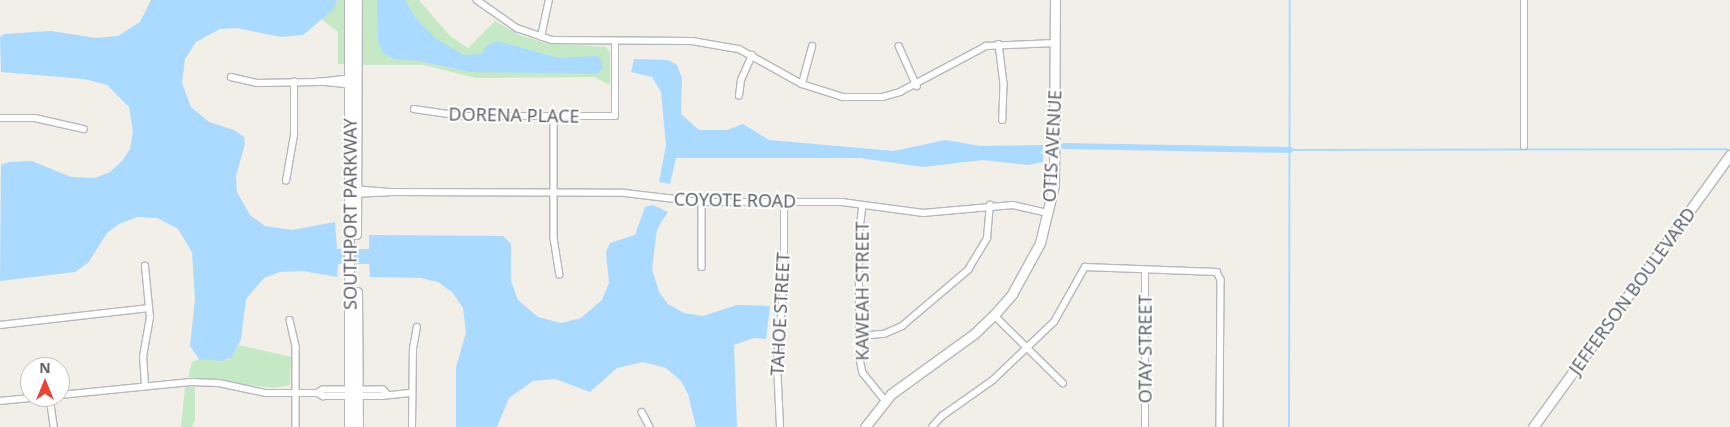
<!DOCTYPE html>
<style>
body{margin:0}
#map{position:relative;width:1730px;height:427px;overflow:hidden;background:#f1efe8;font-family:"Noto Sans",sans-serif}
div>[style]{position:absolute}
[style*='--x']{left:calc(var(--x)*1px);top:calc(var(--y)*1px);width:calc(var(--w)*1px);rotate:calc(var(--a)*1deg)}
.green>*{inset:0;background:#c5e8c5}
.water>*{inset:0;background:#aadaff}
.stream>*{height:2px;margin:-1px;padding:0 1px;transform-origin:1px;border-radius:1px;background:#aadaff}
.canal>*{height:6px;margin:-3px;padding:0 3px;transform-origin:3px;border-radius:3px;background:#aadaff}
.roads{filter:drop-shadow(1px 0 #b5b8bc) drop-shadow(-1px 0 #b5b8bc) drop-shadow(0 1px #b5b8bc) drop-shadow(0 -1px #b5b8bc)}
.street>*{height:5.5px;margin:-2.75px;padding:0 2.75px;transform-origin:2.75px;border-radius:2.75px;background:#fff}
.secondary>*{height:9px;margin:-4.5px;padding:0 4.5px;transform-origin:4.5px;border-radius:4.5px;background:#fff}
span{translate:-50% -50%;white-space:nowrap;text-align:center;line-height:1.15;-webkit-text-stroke:4px #fff;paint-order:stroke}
.street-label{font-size:18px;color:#5f6368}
.north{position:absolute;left:20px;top:357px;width:50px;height:50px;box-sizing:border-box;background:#fff;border:1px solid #bfc1c3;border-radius:50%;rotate:0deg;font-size:14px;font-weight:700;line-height:20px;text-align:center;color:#5f6368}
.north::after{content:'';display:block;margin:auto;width:18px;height:22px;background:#ea4335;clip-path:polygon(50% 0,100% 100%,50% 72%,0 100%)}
</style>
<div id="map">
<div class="green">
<div style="clip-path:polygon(337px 0,345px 0,345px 64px,338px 64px,338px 32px,320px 18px,330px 13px)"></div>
<div style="clip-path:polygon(361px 0,419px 0,450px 36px,468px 48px,495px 21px,520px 35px,545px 43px,606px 47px,610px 52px,610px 85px,594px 77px,476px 78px,424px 65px,361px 65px)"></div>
<div style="clip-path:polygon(239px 345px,291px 357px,290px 385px,274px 388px,188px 377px,192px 362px,199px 359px,228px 360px)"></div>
<div style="clip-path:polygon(185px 387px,195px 387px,195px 420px,192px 427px,181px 427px)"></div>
</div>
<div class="water">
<div style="clip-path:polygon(151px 0,337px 0,333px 10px,303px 35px,281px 37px,237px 28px,220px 29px,196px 42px,185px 59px,182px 83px,191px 107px,209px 122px,234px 130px,244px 137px,245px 144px,236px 176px,237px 192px,250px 215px,265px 226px,292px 230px,335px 222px,337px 249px,369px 249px,369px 235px,503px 236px,511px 244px,511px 281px,518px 300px,538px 317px,561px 323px,581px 318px,602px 300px,609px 283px,606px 252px,610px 243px,635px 235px,645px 207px,653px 205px,668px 212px,657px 229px,652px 269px,659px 292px,668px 304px,684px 313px,703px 316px,737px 305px,770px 306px,766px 339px,754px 338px,734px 345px,737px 427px,696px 427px,688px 394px,681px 381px,666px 368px,643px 362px,617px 368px,590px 392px,555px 379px,533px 381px,509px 398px,497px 427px,456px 427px,456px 367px,466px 333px,463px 308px,452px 292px,438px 282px,421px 278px,370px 277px,369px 264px,338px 264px,337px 277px,303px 271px,280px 272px,264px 278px,246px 299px,241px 339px,232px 357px,223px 361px,199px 359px,190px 346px,195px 299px,192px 252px,178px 229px,157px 218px,137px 217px,119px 224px,107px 233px,88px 263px,75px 272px,0 281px,1px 165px,9px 162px,32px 161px,71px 177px,95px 178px,110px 172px,122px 161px,130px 149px,133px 132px,129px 107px,107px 85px,84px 79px,1px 72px,0 37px,4px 34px,51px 31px,96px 38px,118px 36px,140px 22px)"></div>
<div style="clip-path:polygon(377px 0,405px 0,414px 16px,435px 38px,464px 55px,482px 54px,486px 46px,497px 41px,558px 58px,597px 56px,602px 60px,602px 70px,596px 74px,470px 72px,420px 61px,394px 59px,383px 53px,378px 41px)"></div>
<div style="clip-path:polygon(634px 59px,668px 60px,677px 65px,682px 78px,681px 114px,699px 130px,727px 130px,743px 124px,769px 140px,894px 151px,945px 140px,980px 146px,1043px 145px,1043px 162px,1028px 165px,983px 160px,923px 167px,860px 158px,676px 158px,670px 184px,659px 182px,666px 145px,661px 92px,652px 77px,631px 72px)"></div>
</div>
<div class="stream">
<div style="--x:1290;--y:150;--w:437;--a:-0.1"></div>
<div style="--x:1289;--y:427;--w:427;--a:-89.9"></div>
</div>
<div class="canal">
<div style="--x:1064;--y:146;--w:226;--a:1"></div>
</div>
<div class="roads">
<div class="street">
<div style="--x:477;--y:0;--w:49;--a:35"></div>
<div style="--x:517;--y:28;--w:37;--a:19"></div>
<div style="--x:552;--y:40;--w:140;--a:0.4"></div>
<div style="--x:692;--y:41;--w:48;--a:9.7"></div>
<div style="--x:739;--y:49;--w:72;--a:29.1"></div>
<div style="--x:802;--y:84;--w:43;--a:17.6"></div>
<div style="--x:843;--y:97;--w:40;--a:0"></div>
<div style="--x:883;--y:97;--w:18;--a:-16"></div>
<div style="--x:900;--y:92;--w:98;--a:-28.1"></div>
<div style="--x:986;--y:46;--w:69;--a:-2.5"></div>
<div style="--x:1524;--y:0;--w:146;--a:90"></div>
<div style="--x:541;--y:37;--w:38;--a:-78"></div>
<div style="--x:999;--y:44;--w:40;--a:82.9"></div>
<div style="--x:1004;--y:84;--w:36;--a:92"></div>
<div style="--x:899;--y:46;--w:44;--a:65.8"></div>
<div style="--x:231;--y:77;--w:27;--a:13"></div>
<div style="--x:257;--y:83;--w:62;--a:-0.9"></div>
<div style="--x:802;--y:84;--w:39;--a:-75"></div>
<div style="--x:350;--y:85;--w:31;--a:-174"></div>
<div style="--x:319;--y:82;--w:33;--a:-7"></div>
<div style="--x:739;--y:96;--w:16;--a:-83"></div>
<div style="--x:741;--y:80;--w:27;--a:-66"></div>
<div style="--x:414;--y:109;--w:49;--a:8.3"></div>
<div style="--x:462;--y:116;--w:153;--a:0"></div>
<div style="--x:615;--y:116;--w:74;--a:-90"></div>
<div style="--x:554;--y:116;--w:122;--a:90"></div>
<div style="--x:554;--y:238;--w:37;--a:81"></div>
<div style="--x:0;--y:118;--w:35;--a:0"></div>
<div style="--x:35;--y:118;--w:50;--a:12.7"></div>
<div style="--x:286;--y:181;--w:47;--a:-80.1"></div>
<div style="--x:294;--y:135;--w:53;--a:-90"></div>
<div style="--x:354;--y:189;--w:35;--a:5"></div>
<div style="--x:354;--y:194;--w:35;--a:-3"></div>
<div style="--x:389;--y:192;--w:236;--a:0.2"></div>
<div style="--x:625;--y:193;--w:78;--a:6.7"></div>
<div style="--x:702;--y:202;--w:140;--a:0"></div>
<div style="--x:842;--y:202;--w:82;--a:7.7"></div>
<div style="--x:923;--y:213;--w:90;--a:-5.1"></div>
<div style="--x:1013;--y:205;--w:37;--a:13"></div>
<div style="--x:702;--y:202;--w:65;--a:90"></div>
<div style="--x:863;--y:205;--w:34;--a:97"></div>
<div style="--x:859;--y:239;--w:120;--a:89.5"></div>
<div style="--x:860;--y:359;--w:14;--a:78"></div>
<div style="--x:863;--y:373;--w:35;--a:51"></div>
<div style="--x:1145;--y:270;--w:157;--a:90"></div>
<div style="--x:994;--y:315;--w:97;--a:44.6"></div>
<div style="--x:290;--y:320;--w:28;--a:77"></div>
<div style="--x:296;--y:347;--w:80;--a:90"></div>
<div style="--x:0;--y:325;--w:150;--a:-6.5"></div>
<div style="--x:859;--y:336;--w:25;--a:-5"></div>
<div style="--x:884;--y:334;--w:20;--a:-24"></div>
<div style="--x:902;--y:326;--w:87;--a:-40.3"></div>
<div style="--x:968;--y:270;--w:37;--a:-59"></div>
<div style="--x:987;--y:238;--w:33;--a:-85"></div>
<div style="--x:145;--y:385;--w:28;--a:-94"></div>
<div style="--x:143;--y:357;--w:40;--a:-80"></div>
<div style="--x:150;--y:318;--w:52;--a:-95.5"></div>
<div style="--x:386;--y:393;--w:4;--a:-135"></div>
<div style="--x:383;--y:390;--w:60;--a:180"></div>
<div style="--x:323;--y:390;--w:6;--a:149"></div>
<div style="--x:318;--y:393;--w:6;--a:31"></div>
<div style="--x:323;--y:396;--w:59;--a:0"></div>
<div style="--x:382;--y:396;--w:30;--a:-6"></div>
<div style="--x:60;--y:395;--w:131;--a:-5.7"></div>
<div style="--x:190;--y:382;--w:29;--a:2"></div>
<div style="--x:219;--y:383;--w:48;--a:12"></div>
<div style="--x:266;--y:393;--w:52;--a:0"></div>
<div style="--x:50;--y:397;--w:30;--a:82"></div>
<div style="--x:0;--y:401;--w:40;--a:-5.7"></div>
<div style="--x:642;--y:412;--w:17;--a:62"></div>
<div style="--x:412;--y:427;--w:78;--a:-89.3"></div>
<div style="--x:413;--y:349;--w:22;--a:-80"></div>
<div style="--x:780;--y:427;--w:64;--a:-92.7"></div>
<div style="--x:777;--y:363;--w:84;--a:-85.2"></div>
<div style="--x:784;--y:279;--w:77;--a:-90"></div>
<div style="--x:932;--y:427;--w:15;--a:-48"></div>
<div style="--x:942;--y:416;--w:62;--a:-35.2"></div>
<div style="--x:993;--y:380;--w:84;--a:-43.6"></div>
<div style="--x:1054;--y:322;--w:63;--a:-60.6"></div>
<div style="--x:1085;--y:267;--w:132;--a:2.2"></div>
<div style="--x:1217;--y:272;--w:9;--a:63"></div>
<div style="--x:1221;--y:280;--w:147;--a:90.4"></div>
</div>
<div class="secondary">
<div style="--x:349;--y:0;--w:427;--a:90"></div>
<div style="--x:356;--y:234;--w:234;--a:-89.8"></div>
<div style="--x:357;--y:292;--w:135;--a:89.6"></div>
<div style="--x:865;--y:427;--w:42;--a:-51.8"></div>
<div style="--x:891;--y:394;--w:102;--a:-35.9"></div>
<div style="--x:974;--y:334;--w:28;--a:-44"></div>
<div style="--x:994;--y:315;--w:28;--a:-49"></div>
<div style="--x:1012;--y:294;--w:58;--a:-61.2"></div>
<div style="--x:1040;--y:243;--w:60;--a:-76.4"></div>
<div style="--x:1054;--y:185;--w:185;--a:-89.7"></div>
<div style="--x:1533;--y:427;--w:336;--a:-54.1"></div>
</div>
</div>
<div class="street-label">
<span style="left:514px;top:115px;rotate:1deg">DORENA PLACE</span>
<span style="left:1052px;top:146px;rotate:-87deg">OTIS AVENUE</span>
<span style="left:735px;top:200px;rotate:1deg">COYOTE ROAD</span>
<span style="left:350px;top:214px;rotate:-90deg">SOUTHPORT PARKWAY</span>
<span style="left:862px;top:291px;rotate:-90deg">KAWEAH STREET</span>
<span style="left:1632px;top:291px;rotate:-54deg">JEFFERSON BOULEVARD</span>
<span style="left:780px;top:314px;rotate:-87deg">TAHOE STREET</span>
<span style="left:1145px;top:349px;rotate:-90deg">OTAY STREET</span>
</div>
<div class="north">N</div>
</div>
